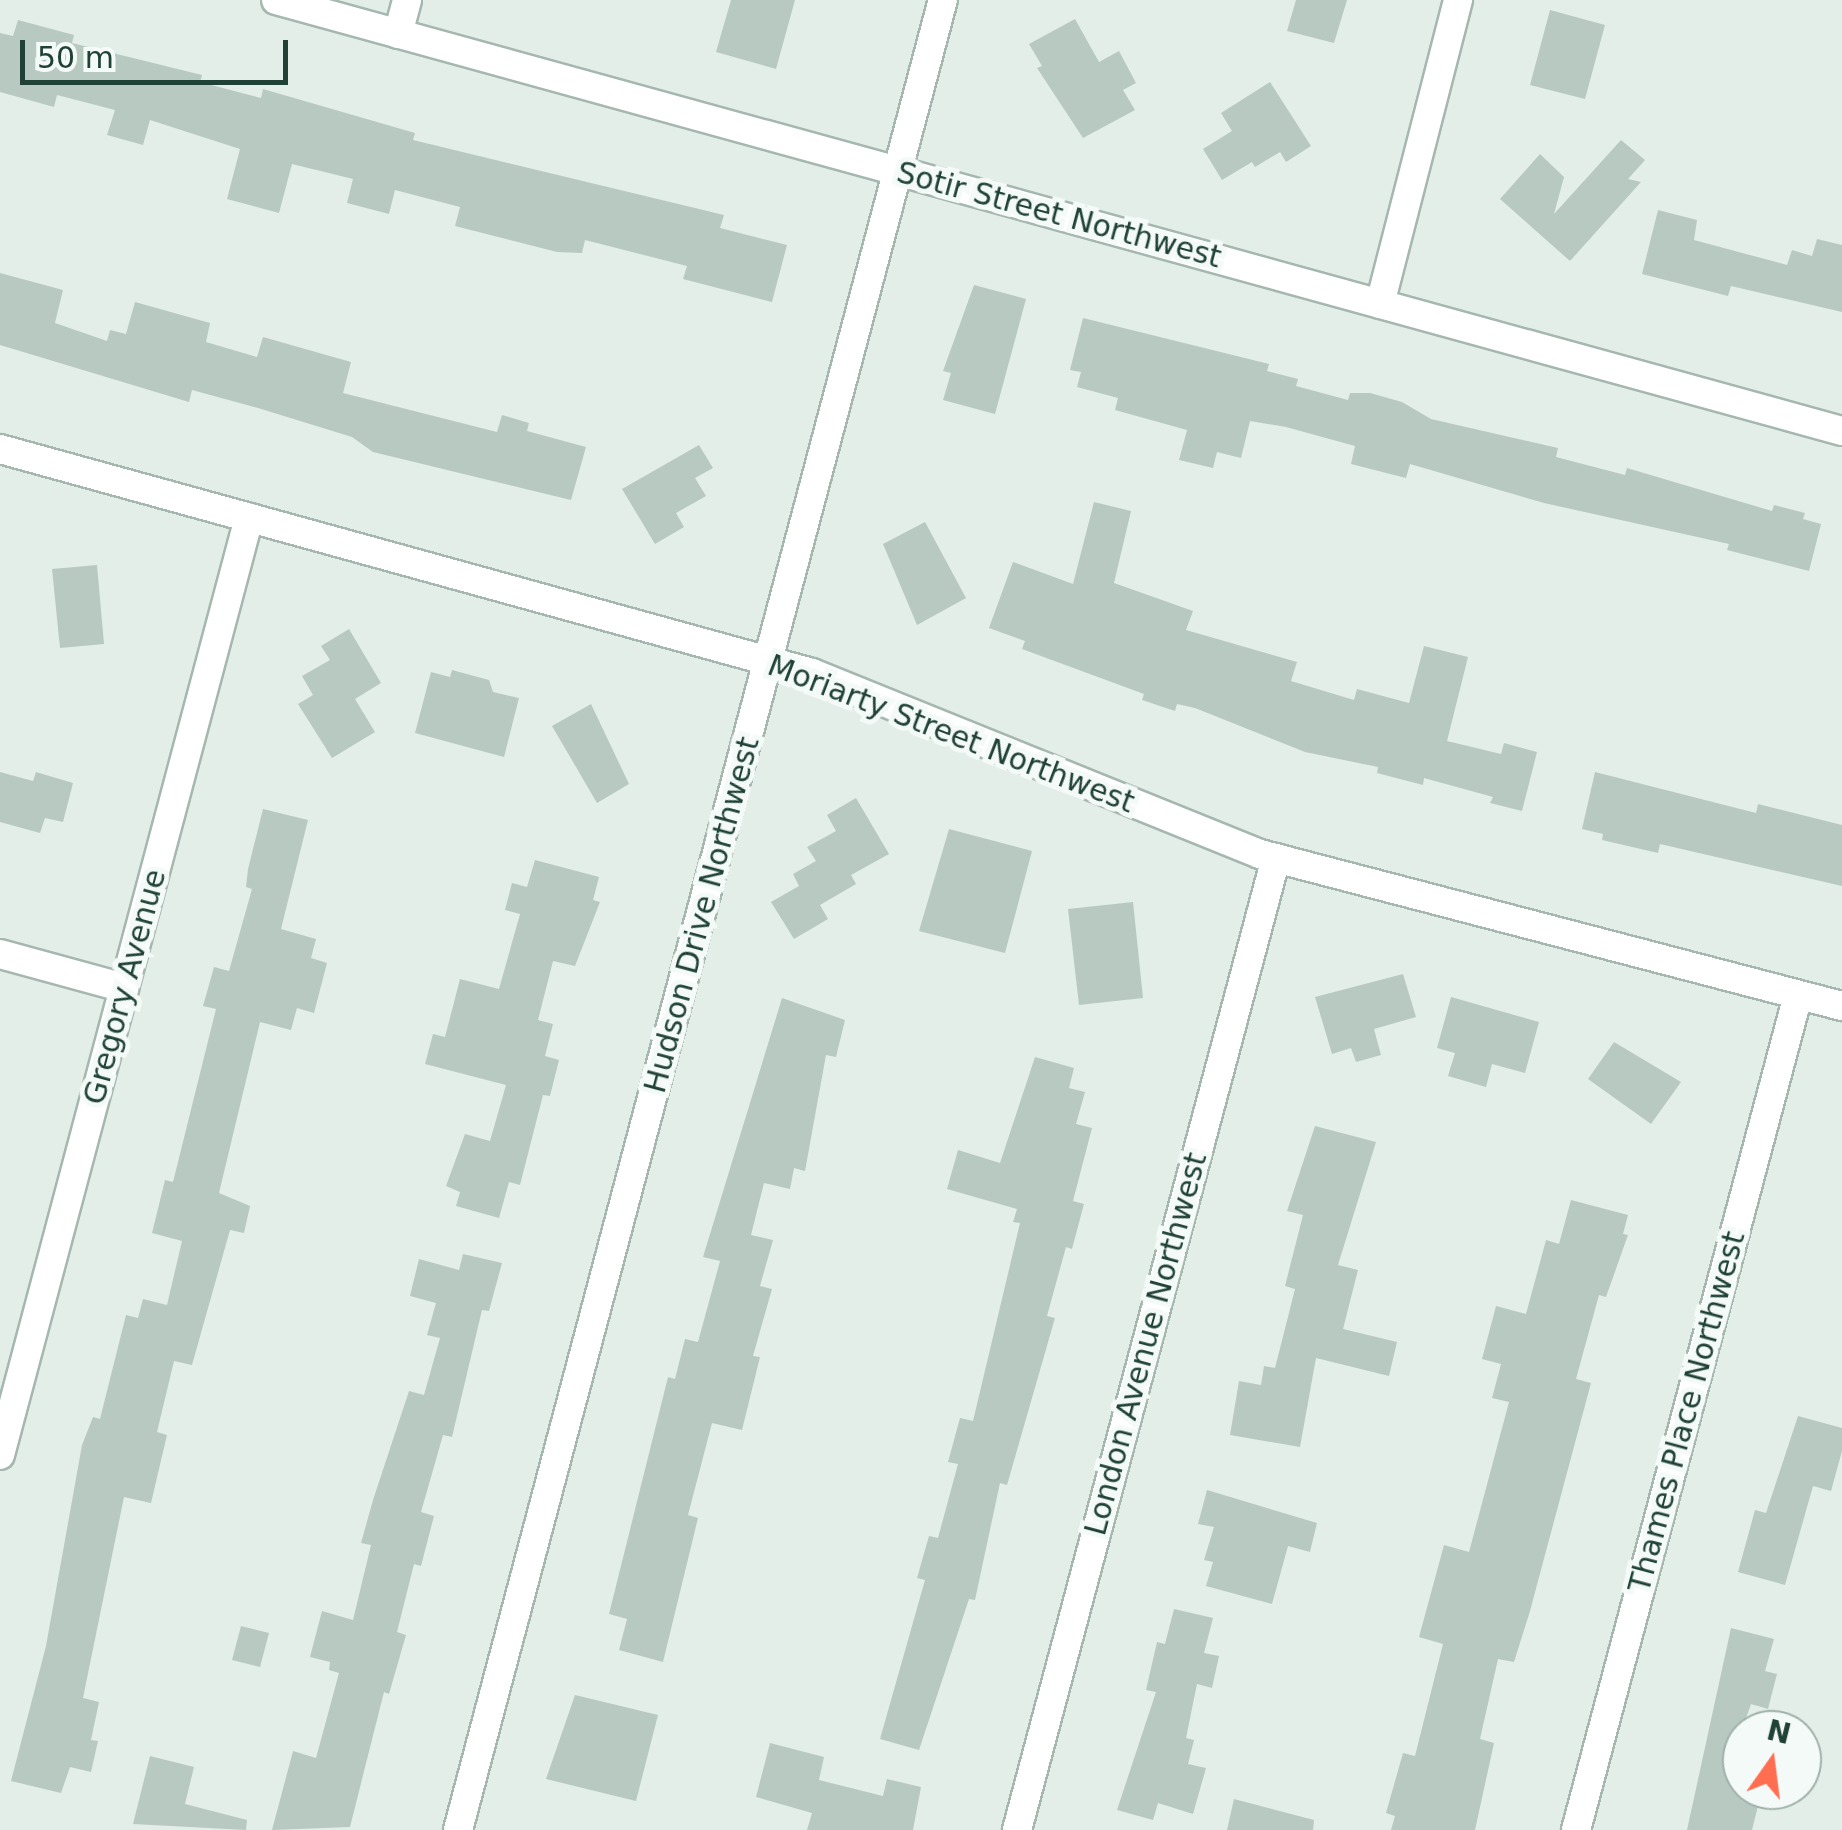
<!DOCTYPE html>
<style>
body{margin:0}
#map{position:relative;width:1842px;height:1830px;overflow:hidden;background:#e3eee8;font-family:"DejaVu Sans",sans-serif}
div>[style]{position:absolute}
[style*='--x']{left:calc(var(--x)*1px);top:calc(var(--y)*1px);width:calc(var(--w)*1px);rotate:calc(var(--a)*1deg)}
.building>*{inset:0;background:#b8c9c1}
.roads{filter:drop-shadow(2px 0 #a5b7af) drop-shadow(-2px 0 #a5b7af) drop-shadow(0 2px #a5b7af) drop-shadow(0 -2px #a5b7af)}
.minor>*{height:28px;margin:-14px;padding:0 14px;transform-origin:14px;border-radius:14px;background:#fff}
span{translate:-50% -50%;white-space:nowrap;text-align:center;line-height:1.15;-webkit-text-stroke:10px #f4faf7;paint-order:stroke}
.street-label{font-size:30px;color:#204236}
.north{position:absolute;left:1722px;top:1710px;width:100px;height:100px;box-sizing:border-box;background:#f4faf7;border:2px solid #9fb0aa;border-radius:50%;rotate:14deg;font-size:28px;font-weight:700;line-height:40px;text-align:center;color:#204236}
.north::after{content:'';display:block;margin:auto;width:35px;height:45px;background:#ff6e50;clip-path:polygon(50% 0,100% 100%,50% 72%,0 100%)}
.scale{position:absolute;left:20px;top:40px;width:268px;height:45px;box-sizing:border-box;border:5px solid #204236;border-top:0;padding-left:12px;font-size:30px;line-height:35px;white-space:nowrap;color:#204236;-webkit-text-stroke:8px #f4faf7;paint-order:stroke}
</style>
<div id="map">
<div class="building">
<div style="clip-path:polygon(731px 0,795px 0,776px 69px,716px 52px)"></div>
<div style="clip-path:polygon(1296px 0,1347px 0,1334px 43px,1287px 31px)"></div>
<div style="clip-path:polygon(1550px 10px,1605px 25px,1585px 99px,1530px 85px)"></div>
<div style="clip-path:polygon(1075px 19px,1099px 62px,1119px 51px,1136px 83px,1123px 90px,1135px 110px,1083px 138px,1037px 68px,1042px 66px,1029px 44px)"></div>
<div style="clip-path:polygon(18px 20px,74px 35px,72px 43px,202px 75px,200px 82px,261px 98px,263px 89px,415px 133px,413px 140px,724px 215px,720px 228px,787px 245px,772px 302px,683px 279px,687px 266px,585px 240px,582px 253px,557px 252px,455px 226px,460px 207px,395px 190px,389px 214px,347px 203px,353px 179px,292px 164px,279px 213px,227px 199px,240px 149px,150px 120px,143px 145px,107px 135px,115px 110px,57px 95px,54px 107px,0 92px,0 33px,13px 36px)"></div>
<div style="clip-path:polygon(1270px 82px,1311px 146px,1286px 162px,1280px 152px,1255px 167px,1252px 162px,1222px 180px,1203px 149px,1232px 131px,1221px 113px)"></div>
<div style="clip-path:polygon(1621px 140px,1645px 160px,1628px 179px,1641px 182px,1570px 261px,1500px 199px,1540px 154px,1564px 177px,1554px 214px)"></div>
<div style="clip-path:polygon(1658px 210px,1697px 220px,1694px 240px,1787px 265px,1792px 250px,1812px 256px,1817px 239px,1842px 245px,1842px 312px,1731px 286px,1728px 296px,1642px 274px)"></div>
<div style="clip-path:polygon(0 273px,63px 290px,55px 323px,107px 341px,110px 330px,126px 334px,135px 302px,210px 323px,206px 342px,257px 357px,263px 337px,351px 362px,343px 393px,497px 432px,502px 415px,529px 423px,527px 431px,586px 447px,571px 500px,373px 452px,352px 437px,258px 408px,192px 390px,189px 402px,0 345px)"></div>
<div style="clip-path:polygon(974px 285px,1026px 299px,995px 414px,943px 400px,951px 373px,943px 371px)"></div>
<div style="clip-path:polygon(1083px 318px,1269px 364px,1267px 371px,1298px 379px,1296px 386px,1348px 400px,1350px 393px,1370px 393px,1402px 402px,1431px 419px,1558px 448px,1556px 457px,1625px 475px,1627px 468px,1772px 511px,1774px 505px,1805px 513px,1803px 519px,1821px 524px,1809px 571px,1727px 550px,1729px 544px,1544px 503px,1410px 464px,1406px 478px,1351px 464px,1355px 446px,1286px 427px,1250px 421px,1241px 458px,1217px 452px,1213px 468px,1179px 460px,1187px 430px,1115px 410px,1118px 398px,1077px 387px,1081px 372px,1070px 370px)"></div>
<div style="clip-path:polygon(699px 445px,713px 468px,695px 478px,706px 496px,676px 513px,684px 527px,655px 544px,622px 489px)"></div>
<div style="clip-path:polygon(1094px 502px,1131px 511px,1114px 583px,1193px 611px,1186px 630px,1297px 662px,1291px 681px,1354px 700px,1357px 689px,1409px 703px,1424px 646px,1468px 657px,1447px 741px,1501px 754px,1504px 743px,1537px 752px,1522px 811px,1490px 803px,1493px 797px,1424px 778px,1423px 785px,1377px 773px,1378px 767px,1305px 752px,1195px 708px,1177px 704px,1175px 711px,1142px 700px,1144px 694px,1022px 649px,1025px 641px,989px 628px,1013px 562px,1073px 584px)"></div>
<div style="clip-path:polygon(925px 522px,966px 598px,917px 625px,883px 544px)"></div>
<div style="clip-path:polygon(97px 565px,104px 644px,60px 648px,52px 569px)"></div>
<div style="clip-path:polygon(349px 629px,381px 683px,355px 699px,375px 732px,332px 758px,298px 704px,313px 695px,302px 676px,330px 660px,321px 646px)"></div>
<div style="clip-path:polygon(452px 670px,489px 680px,493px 692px,519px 698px,504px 757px,415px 733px,431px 672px,450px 677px)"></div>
<div style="clip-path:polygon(591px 704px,629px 784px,597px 803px,552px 726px)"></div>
<div style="clip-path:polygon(0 772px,33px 781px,36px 772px,73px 783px,63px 822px,45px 818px,40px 833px,0 822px)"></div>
<div style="clip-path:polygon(1595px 772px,1756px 813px,1758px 804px,1842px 825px,1842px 886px,1660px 844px,1658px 853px,1602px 840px,1603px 834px,1582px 829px)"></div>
<div style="clip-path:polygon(856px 798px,889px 854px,851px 875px,856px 884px,820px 905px,828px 919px,794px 939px,771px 902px,799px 886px,793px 874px,816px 861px,807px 847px,836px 831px,827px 815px)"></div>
<div style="clip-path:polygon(263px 809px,308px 820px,281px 929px,316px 939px,311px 958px,327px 963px,314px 1013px,297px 1008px,291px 1030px,260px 1022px,219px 1193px,250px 1206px,244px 1233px,230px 1230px,192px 1365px,174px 1361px,157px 1432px,167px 1435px,151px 1503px,124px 1497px,83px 1698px,99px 1702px,91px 1740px,98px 1741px,91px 1772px,70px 1767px,61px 1793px,11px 1781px,46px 1646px,82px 1445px,93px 1417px,100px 1419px,126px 1315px,138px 1318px,143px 1299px,167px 1305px,182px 1241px,152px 1233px,165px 1180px,173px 1182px,216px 1009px,203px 1006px,214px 967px,229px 971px,252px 889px,246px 887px,248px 869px)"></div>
<div style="clip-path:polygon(949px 829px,1032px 851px,1005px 953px,919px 931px)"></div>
<div style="clip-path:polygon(535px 860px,599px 877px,593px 900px,600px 902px,575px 966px,553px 961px,538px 1020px,553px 1024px,545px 1056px,559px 1060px,550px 1096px,543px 1095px,520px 1185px,509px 1182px,499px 1218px,456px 1206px,460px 1192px,446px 1186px,465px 1134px,490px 1141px,506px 1085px,425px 1064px,433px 1034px,445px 1037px,460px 979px,499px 989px,520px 914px,505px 910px,512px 883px,527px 887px)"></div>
<div style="clip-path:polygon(1133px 902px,1143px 998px,1079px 1005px,1068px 909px)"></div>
<div style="clip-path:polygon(1403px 974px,1416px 1017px,1374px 1029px,1381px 1055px,1356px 1062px,1351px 1048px,1332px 1054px,1315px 997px)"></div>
<div style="clip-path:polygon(1451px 997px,1539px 1022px,1525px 1073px,1492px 1064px,1486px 1087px,1448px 1076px,1455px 1053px,1437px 1048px)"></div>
<div style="clip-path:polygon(782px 998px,845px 1020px,836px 1057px,826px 1055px,805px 1171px,794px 1168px,790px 1189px,764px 1183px,751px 1235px,773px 1240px,760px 1286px,772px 1289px,753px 1356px,760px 1357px,742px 1430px,712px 1423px,688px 1515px,698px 1518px,663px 1662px,619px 1650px,627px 1619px,609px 1614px,668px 1377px,675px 1379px,685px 1339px,698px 1342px,720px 1261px,703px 1257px)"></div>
<div style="clip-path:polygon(1614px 1042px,1681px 1082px,1651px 1124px,1588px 1079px)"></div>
<div style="clip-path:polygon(1035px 1057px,1074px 1068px,1069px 1088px,1085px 1092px,1076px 1124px,1092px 1128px,1073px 1201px,1084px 1204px,1072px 1249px,1066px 1247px,1047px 1316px,1055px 1318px,1007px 1485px,1000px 1483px,975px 1600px,969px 1599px,919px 1750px,880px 1739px,925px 1580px,917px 1578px,929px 1536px,938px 1538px,958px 1464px,948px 1462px,960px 1418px,973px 1421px,1020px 1223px,1013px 1222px,1017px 1209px,947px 1189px,958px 1150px,1000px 1163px)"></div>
<div style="clip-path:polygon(1315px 1126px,1376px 1142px,1338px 1265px,1358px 1270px,1343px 1329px,1397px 1342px,1389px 1376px,1316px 1358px,1300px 1447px,1230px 1435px,1239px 1381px,1261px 1385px,1264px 1366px,1275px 1368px,1295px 1289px,1285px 1286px,1303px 1215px,1287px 1211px)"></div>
<div style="clip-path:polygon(1571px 1200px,1628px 1215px,1623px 1234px,1628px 1235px,1606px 1297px,1599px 1295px,1576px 1379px,1591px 1383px,1530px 1611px,1514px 1662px,1498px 1659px,1480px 1739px,1494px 1743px,1475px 1830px,1391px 1830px,1395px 1816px,1386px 1813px,1403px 1753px,1415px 1756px,1443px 1644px,1419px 1637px,1444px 1545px,1469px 1552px,1509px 1402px,1492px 1398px,1501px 1364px,1482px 1359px,1496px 1306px,1526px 1314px,1546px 1240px,1559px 1244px)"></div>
<div style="clip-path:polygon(463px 1254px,502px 1263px,489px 1311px,482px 1310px,452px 1437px,443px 1435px,421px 1512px,434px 1516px,421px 1566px,414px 1564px,397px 1632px,406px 1635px,389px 1694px,384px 1692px,350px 1827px,272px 1830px,293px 1751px,316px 1758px,339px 1673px,329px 1670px,330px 1662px,310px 1657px,322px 1611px,353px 1620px,371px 1545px,361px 1543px,373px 1500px,409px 1391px,424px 1395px,440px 1338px,427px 1335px,436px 1303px,410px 1296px,419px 1259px,459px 1270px)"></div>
<div style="clip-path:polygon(1798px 1416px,1842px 1428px,1842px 1451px,1831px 1491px,1813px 1486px,1785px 1585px,1738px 1572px,1755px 1510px,1766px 1513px)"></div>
<div style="clip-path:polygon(1207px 1490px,1317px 1523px,1310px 1552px,1288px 1546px,1272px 1604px,1206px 1586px,1213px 1562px,1204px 1560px,1214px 1527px,1198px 1524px)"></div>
<div style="clip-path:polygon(1174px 1609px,1213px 1618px,1204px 1653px,1219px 1656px,1212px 1688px,1197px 1684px,1186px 1738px,1194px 1740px,1188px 1764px,1206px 1768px,1193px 1814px,1158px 1803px,1153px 1820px,1117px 1810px,1156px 1692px,1146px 1690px,1157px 1642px,1165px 1644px)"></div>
<div style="clip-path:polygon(241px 1626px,269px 1633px,260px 1667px,232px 1660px)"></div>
<div style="clip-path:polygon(1731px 1628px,1774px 1639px,1765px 1671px,1777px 1674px,1768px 1709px,1751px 1704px,1742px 1730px,1742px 1790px,1762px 1790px,1752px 1830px,1687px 1830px)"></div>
<div style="clip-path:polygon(575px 1695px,658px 1715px,636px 1801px,546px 1779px)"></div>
<div style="clip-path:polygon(770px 1743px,824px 1757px,819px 1780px,883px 1796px,887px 1779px,921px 1787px,913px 1830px,807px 1830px,812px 1813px,756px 1797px)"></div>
<div style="clip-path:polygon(150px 1756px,194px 1767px,185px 1804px,247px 1820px,246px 1830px,133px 1824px)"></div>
<div style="clip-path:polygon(1234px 1799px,1314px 1820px,1313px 1830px,1227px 1830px)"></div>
</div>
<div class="roads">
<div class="minor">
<div style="--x:276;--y:0;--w:1624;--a:15.39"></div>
<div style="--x:398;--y:34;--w:35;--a:-75"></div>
<div style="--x:1380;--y:304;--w:314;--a:-75.6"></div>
<div style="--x:0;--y:449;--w:842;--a:15.42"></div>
<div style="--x:812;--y:673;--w:483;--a:22"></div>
<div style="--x:1260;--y:854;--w:602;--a:14.64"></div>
<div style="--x:0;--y:954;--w:129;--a:15.3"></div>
<div style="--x:0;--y:1455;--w:970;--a:-75.12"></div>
<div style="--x:458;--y:1830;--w:1893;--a:-75.16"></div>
<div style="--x:1017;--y:1830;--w:1006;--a:-75.08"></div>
<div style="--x:1576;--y:1830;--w:864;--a:-75.11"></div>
</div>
</div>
<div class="street-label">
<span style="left:1059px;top:215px;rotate:15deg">Sotir Street Northwest</span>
<span style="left:951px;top:734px;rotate:21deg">Moriarty Street Northwest</span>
<span style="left:702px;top:915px;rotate:-75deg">Hudson Drive Northwest</span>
<span style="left:125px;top:987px;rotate:-75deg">Gregory Avenue</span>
<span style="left:1146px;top:1344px;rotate:-75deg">London Avenue Northwest</span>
<span style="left:1687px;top:1412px;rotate:-75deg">Thames Place Northwest</span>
</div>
<div class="north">N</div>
<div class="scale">50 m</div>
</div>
